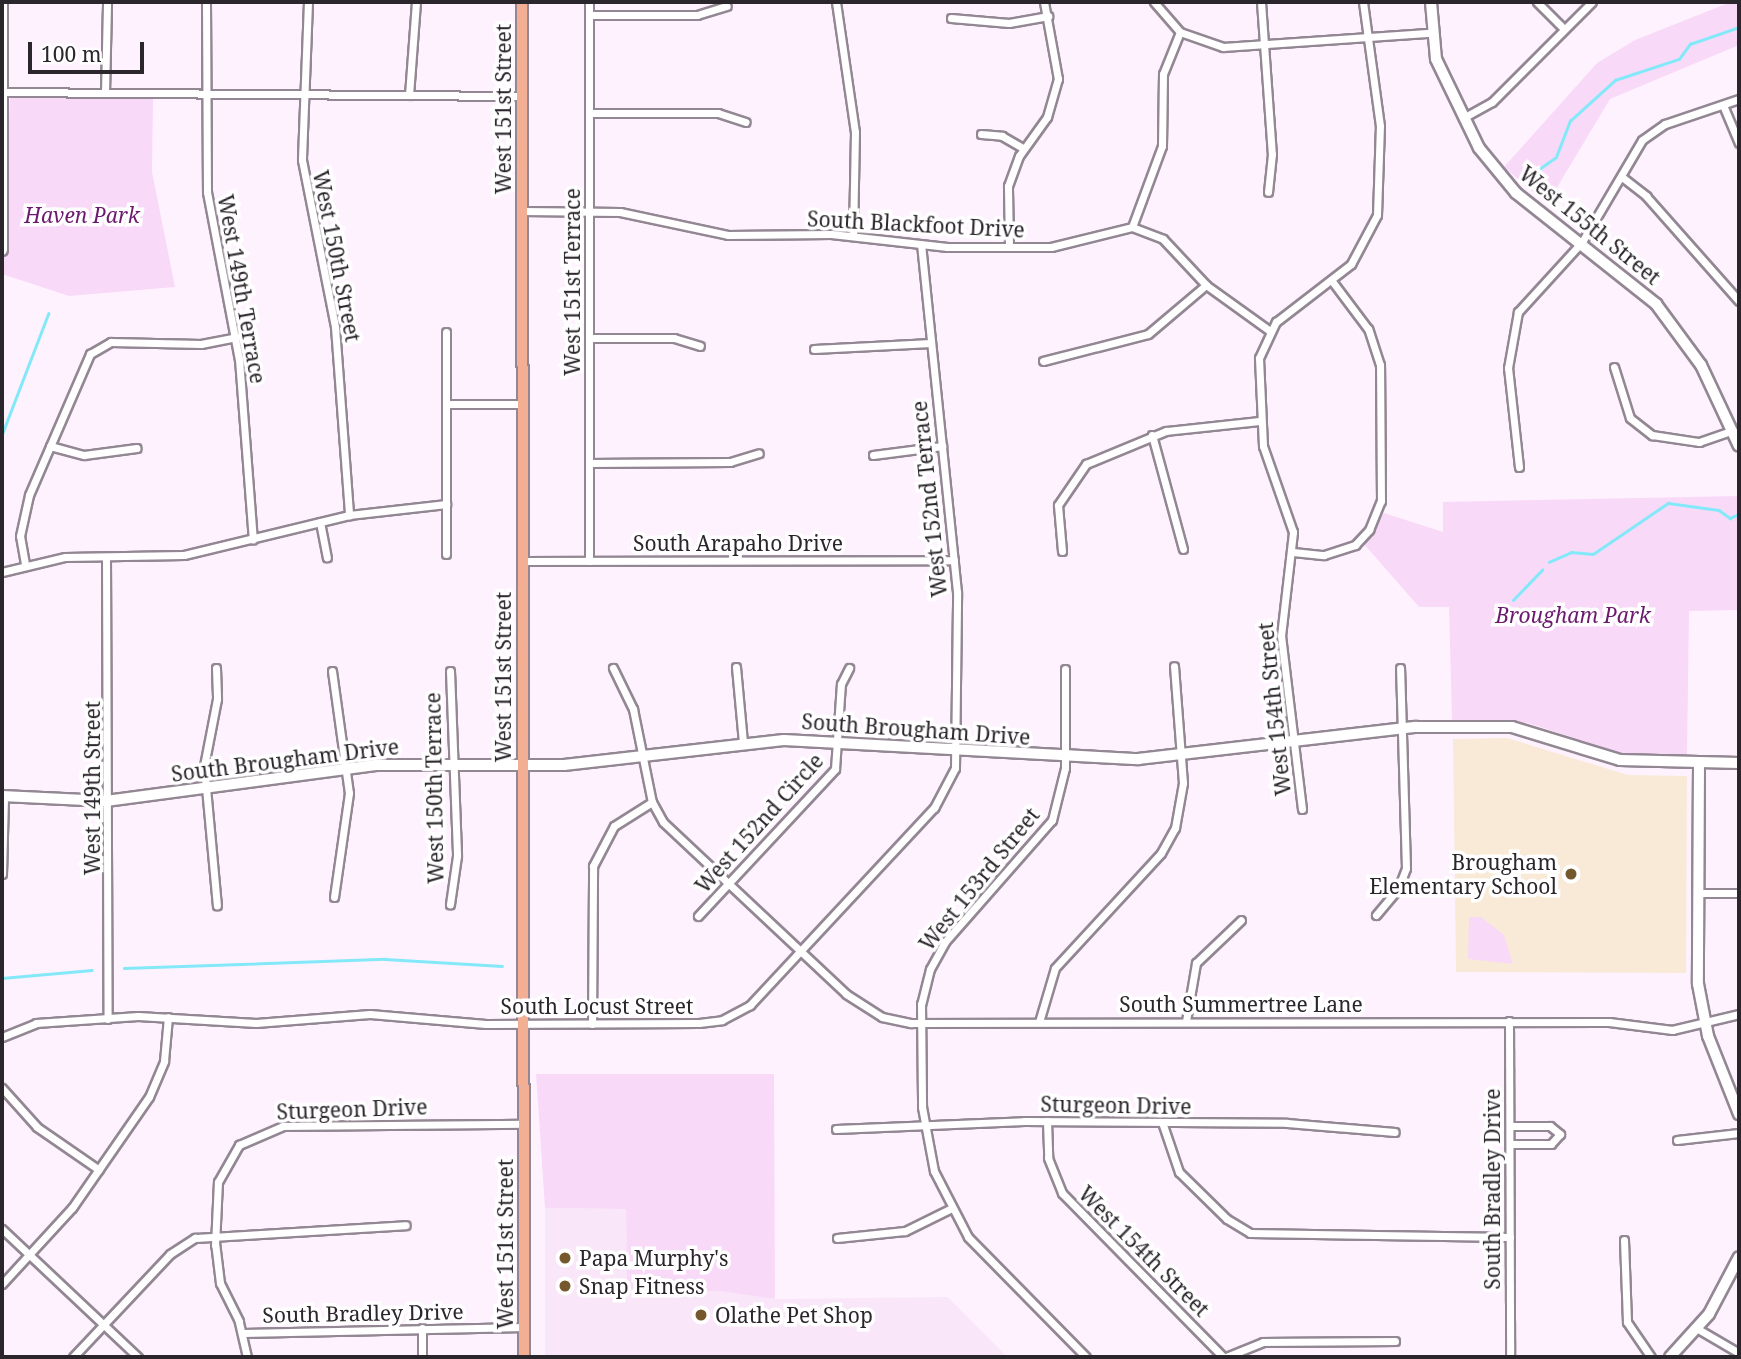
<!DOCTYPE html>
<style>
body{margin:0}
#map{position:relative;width:1741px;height:1359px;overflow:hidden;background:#fff2ff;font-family:"Noto Serif",serif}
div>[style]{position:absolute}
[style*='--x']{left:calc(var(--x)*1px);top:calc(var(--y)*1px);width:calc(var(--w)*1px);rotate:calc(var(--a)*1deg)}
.built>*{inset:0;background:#fae6f9}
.education>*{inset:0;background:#f9ead7}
.green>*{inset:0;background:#f9d9f8}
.stream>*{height:2.5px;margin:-1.25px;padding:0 1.25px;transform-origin:1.25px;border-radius:1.25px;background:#83e9f9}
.roads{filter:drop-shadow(2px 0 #928792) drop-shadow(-2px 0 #928792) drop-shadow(0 2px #928792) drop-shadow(0 -2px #928792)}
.street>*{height:7px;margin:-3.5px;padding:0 3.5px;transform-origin:3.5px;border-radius:3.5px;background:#fff}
.secondary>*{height:10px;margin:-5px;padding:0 5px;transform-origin:5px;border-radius:5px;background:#fff}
.primary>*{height:10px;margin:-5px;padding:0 5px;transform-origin:5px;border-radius:5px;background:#f2af94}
.dots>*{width:19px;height:19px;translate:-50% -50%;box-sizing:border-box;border:4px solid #fff;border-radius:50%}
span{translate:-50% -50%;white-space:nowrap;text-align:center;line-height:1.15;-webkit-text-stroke:7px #fff;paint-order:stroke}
.street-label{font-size:21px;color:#2b262b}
.park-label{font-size:21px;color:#6c1a6f;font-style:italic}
.poi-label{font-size:21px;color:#2b262b}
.right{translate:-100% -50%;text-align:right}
.left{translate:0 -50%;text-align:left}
.frame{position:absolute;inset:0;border:4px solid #2b262b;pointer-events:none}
.scale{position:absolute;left:28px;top:42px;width:116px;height:32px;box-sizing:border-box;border:4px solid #2b262b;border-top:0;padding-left:9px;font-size:21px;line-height:24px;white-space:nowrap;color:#2b262b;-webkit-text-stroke:5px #fff;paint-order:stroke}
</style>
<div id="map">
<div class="built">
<div style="clip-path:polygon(545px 1208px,626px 1209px,627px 1291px,719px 1291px,775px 1299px,948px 1297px,1007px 1357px,545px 1357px)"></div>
</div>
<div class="education">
<div style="clip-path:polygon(1507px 738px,1628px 775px,1687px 776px,1686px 973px,1456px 972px,1453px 739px)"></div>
</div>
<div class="green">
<div style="clip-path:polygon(1731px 2px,1739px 2px,1739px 45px,1610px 99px,1547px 204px,1504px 167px,1597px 63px,1635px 40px)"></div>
<div style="clip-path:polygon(10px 98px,153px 98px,152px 172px,175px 287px,69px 296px,2px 274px)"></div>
<div style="clip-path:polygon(1739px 496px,1739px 610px,1689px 611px,1687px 755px,1624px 754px,1528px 723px,1452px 720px,1449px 607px,1419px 607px,1364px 544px,1384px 513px,1443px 532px,1443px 502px)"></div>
<div style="clip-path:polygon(1469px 917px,1481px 917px,1504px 935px,1513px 964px,1468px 959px)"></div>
<div style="clip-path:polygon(536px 1074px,774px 1074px,775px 1299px,719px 1291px,627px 1291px,626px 1209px,545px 1208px)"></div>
</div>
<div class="stream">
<div style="--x:1532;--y:174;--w:29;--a:-35"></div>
<div style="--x:1556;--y:157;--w:39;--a:-69"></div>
<div style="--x:1570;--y:121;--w:61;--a:-42.3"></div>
<div style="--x:1615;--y:80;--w:67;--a:-18.2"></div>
<div style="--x:1679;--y:59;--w:19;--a:-54"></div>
<div style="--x:1690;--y:44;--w:52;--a:-19.1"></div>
<div style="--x:2;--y:434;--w:129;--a:-69"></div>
<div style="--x:1549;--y:562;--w:24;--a:-24"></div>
<div style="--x:1571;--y:552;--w:22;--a:5"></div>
<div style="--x:1593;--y:554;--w:91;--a:-34.2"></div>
<div style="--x:1668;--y:503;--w:51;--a:7.8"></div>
<div style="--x:1719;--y:510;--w:14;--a:36"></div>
<div style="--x:1730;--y:518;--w:10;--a:-24"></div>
<div style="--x:1513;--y:600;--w:42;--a:-46"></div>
<div style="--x:124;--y:968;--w:261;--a:-2"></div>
<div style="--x:385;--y:959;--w:117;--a:3.4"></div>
<div style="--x:2;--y:978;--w:90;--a:-5.1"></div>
</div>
<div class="roads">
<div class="street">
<div style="--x:206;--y:2;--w:190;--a:89.7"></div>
<div style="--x:207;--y:192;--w:170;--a:79.2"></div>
<div style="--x:239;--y:359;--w:181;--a:85.6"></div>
<div style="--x:308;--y:2;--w:158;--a:92.2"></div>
<div style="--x:302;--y:160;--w:170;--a:78.8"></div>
<div style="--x:335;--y:327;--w:189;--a:85.7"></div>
<div style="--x:836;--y:2;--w:131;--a:81.7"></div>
<div style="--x:855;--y:132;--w:103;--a:91.1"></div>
<div style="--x:1154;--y:2;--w:40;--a:49"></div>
<div style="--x:1180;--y:32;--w:46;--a:19.2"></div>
<div style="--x:1223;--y:47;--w:208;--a:-3.9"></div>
<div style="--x:1261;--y:2;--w:152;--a:85.9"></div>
<div style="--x:1272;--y:154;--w:38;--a:96"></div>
<div style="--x:1537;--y:2;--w:34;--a:45"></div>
<div style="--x:589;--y:15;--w:108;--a:0"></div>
<div style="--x:697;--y:15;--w:31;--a:-17"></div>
<div style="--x:951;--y:18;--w:58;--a:4.9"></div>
<div style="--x:1009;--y:23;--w:40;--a:-10"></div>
<div style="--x:2;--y:92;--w:520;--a:0.44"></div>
<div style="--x:105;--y:93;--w:91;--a:-88.7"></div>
<div style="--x:409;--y:95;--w:93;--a:-85.7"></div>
<div style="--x:1723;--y:105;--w:41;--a:67.2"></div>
<div style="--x:589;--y:113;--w:129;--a:0"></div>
<div style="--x:718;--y:113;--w:29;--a:18"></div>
<div style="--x:1463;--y:118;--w:33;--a:-29"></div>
<div style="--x:1492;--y:102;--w:141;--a:-45"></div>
<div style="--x:981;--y:134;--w:21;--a:5"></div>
<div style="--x:1002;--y:136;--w:24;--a:30"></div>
<div style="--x:1622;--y:177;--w:31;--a:38"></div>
<div style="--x:1646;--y:196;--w:140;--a:48.5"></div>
<div style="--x:522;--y:211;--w:98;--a:0.6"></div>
<div style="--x:620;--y:212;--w:110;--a:12"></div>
<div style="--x:728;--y:235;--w:103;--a:-0.6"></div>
<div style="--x:831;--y:234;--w:117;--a:6.4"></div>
<div style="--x:947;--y:247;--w:104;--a:0"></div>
<div style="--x:1051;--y:247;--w:83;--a:-13.9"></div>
<div style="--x:1132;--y:227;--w:33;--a:21"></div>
<div style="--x:1163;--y:239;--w:63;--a:46.9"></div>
<div style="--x:1206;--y:285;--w:79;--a:35.7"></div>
<div style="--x:1132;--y:227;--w:86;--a:-69.7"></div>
<div style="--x:1162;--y:146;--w:72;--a:-89.2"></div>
<div style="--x:1163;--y:74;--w:45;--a:-68"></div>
<div style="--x:1009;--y:246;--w:60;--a:-91"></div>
<div style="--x:1008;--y:186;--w:32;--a:-70"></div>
<div style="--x:1019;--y:156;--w:48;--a:-54.3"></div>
<div style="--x:1047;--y:117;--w:40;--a:-74"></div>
<div style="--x:1058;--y:79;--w:78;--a:-100.3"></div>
<div style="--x:589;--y:338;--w:85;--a:0"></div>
<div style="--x:674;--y:338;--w:27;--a:17"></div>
<div style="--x:814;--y:349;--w:117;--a:-2.9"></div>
<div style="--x:1043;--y:361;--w:108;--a:-14.4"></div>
<div style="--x:1148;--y:334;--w:76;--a:-40.2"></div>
<div style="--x:1614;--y:367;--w:53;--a:72.6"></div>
<div style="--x:1630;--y:418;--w:28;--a:38"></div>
<div style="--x:1652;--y:435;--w:48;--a:8.5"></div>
<div style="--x:1699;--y:442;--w:36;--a:-19"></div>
<div style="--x:446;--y:404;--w:76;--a:0"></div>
<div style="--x:1152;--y:435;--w:118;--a:74.8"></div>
<div style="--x:50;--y:446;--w:35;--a:15"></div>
<div style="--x:84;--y:455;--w:53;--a:-7.5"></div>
<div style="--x:873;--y:455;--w:70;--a:-7.4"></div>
<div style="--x:589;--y:463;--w:141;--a:-0.4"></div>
<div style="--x:730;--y:462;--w:30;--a:-17"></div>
<div style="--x:1519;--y:467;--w:100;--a:-96.3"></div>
<div style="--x:1508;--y:368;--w:57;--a:-79.9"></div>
<div style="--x:1518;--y:312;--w:95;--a:-47.6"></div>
<div style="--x:1582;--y:242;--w:118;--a:-59.5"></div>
<div style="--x:1642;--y:140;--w:28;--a:-35"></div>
<div style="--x:1665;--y:124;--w:78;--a:-18.7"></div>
<div style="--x:320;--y:522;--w:36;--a:79"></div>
<div style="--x:1062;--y:551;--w:46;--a:-95"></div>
<div style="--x:1058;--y:505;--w:50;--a:-55.7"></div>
<div style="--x:1086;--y:464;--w:87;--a:-22.4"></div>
<div style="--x:1166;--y:431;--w:95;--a:-6.1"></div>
<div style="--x:1293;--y:552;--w:31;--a:6"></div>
<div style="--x:1324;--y:555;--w:33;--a:-18"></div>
<div style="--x:1355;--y:545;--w:21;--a:-47"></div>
<div style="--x:1369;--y:530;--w:31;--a:-68"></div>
<div style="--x:1381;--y:501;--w:136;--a:-90.4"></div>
<div style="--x:1380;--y:365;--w:38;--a:-108"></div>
<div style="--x:1368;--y:329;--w:60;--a:-126.9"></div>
<div style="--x:446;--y:554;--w:222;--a:-90"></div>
<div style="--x:106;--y:558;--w:461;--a:89.8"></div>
<div style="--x:522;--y:561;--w:432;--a:-0.1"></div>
<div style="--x:589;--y:561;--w:559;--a:-90"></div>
<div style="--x:25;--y:564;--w:28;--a:-100"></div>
<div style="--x:20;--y:536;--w:42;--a:-77.6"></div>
<div style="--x:29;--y:495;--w:154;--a:-66.6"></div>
<div style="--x:90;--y:354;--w:24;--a:-30"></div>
<div style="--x:111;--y:342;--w:90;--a:1.3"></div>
<div style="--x:201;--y:344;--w:36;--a:-11"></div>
<div style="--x:2;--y:572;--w:65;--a:-13.4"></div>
<div style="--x:65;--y:557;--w:119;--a:-1"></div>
<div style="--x:184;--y:555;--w:170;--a:-13.6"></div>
<div style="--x:349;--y:515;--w:98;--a:-6.5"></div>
<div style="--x:736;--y:667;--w:75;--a:84.7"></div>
<div style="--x:216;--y:668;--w:31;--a:88"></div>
<div style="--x:217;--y:699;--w:68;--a:101"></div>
<div style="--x:204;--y:766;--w:140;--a:84.7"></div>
<div style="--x:613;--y:668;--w:46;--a:64"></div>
<div style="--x:633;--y:709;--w:95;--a:78.5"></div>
<div style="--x:652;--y:802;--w:23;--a:61"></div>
<div style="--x:663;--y:822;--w:251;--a:43.2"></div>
<div style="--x:846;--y:994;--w:43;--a:32.6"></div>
<div style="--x:882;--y:1017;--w:30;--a:12"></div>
<div style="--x:911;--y:1023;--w:698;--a:-0.08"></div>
<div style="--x:1609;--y:1022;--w:64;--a:7.2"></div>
<div style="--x:1672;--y:1030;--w:69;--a:-13.4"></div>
<div style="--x:1065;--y:669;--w:99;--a:90"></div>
<div style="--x:1065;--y:768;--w:54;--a:104"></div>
<div style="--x:1052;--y:820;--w:162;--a:131.3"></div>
<div style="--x:945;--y:942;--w:31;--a:119"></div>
<div style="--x:930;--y:969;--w:36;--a:104"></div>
<div style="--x:921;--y:1004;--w:103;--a:89.4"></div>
<div style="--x:922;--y:1107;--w:65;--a:79.4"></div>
<div style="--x:934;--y:1171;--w:74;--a:62.7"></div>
<div style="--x:968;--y:1237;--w:168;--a:45.5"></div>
<div style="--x:332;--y:671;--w:123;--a:82.1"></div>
<div style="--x:349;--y:793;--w:105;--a:98.2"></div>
<div style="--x:450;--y:671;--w:185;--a:87.8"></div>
<div style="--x:457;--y:856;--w:49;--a:98.3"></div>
<div style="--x:1302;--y:809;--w:174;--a:-96.9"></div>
<div style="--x:1281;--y:636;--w:105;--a:-83.4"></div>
<div style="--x:1293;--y:532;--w:91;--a:-109.2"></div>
<div style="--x:1263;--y:446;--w:88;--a:-92.6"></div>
<div style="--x:1259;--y:358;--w:40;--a:-65"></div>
<div style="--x:1276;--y:322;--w:95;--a:-37.7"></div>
<div style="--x:1351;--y:264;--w:55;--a:-62"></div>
<div style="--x:1377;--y:215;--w:89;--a:-88.1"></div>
<div style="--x:1380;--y:126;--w:125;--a:-97.8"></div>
<div style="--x:2;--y:874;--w:78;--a:-88.5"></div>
<div style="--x:1697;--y:893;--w:42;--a:0"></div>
<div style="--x:1376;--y:915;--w:34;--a:-50"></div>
<div style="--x:1398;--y:889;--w:22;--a:-69"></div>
<div style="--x:1406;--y:868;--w:200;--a:-91.7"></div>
<div style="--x:698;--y:916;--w:201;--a:-47"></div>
<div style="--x:835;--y:769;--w:85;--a:-86"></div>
<div style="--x:841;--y:684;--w:18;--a:-63"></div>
<div style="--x:1186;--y:1021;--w:59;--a:-80.2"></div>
<div style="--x:1196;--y:963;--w:62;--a:-43.7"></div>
<div style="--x:1509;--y:1021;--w:336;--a:89.8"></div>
<div style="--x:1039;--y:1022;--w:56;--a:-73.5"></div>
<div style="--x:1055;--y:968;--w:156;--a:-47.3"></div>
<div style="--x:1161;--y:853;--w:29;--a:-61"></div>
<div style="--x:1175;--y:828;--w:46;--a:-79.9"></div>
<div style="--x:1183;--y:783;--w:117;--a:-94.4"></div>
<div style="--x:592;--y:1024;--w:158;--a:-89.6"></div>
<div style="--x:593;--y:866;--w:45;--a:-62.3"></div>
<div style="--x:614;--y:826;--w:45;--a:-32.3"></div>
<div style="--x:2;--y:1037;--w:37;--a:-22"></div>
<div style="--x:36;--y:1023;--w:102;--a:-3.9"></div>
<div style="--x:138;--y:1016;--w:118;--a:3.4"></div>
<div style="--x:256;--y:1023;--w:114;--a:-4.5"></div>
<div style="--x:370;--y:1014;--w:116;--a:4.9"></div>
<div style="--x:486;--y:1024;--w:213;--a:-0.3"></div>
<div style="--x:699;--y:1023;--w:23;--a:-7"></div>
<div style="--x:722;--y:1020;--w:32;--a:-28"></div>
<div style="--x:750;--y:1005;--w:270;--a:-47"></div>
<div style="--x:934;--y:808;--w:45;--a:-62.3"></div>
<div style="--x:955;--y:768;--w:176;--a:-89.3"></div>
<div style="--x:957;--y:592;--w:349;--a:-95.9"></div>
<div style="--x:2;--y:1088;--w:52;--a:48.1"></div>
<div style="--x:37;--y:1127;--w:75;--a:34.7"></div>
<div style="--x:1047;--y:1121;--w:37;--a:88"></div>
<div style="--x:1048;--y:1158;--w:38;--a:68"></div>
<div style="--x:1062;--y:1193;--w:230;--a:45.5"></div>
<div style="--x:1163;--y:1125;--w:50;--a:71.2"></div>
<div style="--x:1179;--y:1172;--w:67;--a:44.4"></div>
<div style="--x:1227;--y:1219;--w:27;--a:31"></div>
<div style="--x:1250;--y:1233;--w:260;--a:0.9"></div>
<div style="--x:1510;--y:1126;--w:40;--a:0"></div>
<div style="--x:1550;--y:1126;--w:13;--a:39"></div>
<div style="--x:1560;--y:1134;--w:13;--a:132"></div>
<div style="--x:1551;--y:1144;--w:41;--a:180"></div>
<div style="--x:836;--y:1129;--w:188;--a:-2.4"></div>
<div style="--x:1024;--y:1121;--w:263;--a:0.4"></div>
<div style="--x:1287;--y:1123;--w:108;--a:4.8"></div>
<div style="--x:1677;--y:1140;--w:62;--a:-6.4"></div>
<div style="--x:2;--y:1229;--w:187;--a:43.3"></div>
<div style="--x:837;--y:1238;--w:68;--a:-5.9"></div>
<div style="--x:905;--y:1231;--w:50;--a:-26.1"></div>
<div style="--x:1624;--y:1240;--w:82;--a:87.9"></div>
<div style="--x:1627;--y:1322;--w:42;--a:55.6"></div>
<div style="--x:2;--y:1284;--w:103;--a:-47.4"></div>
<div style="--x:72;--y:1208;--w:135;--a:-55.3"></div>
<div style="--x:149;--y:1097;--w:39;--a:-67"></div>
<div style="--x:164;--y:1061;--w:44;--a:-84.8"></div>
<div style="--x:422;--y:1328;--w:29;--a:90"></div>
<div style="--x:1698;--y:1329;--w:48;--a:30.3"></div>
<div style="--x:243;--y:1333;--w:282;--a:-1.2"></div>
<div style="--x:73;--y:1357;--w:141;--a:-46.7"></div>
<div style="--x:170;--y:1254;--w:30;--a:-33"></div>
<div style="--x:195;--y:1238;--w:211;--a:-3.5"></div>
<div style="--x:247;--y:1357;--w:37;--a:-103"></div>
<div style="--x:239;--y:1321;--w:42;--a:-116.6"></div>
<div style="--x:220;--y:1283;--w:38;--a:-97"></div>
<div style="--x:215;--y:1245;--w:63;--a:-87.3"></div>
<div style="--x:218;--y:1182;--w:43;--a:-60.4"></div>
<div style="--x:239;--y:1145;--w:48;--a:-23.4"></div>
<div style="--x:283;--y:1126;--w:241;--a:-0.5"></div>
<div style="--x:1226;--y:1357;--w:40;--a:-22"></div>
<div style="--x:1263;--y:1342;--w:132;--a:-0.4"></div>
</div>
<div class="secondary">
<div style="--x:1431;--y:2;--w:57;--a:85"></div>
<div style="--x:1436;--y:59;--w:99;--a:64.2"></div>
<div style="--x:1479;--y:148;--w:58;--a:50.6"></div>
<div style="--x:1516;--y:193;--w:179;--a:38.4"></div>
<div style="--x:1656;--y:304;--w:76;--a:53.6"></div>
<div style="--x:1701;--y:365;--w:89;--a:64.9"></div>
<div style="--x:2;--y:250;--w:248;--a:-90"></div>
<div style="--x:1699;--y:765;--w:219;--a:90.3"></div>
<div style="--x:1698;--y:984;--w:53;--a:79.1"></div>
<div style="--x:1708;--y:1036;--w:84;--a:68.3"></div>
<div style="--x:2;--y:796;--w:104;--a:2.8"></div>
<div style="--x:106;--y:801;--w:272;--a:-7.6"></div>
<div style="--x:376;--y:765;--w:188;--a:0"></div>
<div style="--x:564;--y:765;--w:221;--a:-6.5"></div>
<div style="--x:784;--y:740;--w:355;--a:3.1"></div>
<div style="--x:1138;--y:759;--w:280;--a:-6.6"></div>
<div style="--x:1416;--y:727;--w:96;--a:0"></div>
<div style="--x:1512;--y:727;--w:113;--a:17"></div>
<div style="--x:1620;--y:760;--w:119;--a:1.4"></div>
<div style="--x:1670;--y:1357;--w:58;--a:-47.8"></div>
<div style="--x:1709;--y:1314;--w:64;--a:-62.2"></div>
</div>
<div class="primary">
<div style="--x:522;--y:2;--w:1355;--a:89.92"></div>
</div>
</div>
<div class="dots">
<div style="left:1571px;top:874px;background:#75592c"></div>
<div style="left:565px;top:1258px;background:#75592c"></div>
<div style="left:565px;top:1286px;background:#75592c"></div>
<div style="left:701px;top:1315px;background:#75592c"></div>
</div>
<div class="street-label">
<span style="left:503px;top:109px;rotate:-90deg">West 151st Street</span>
<span style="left:916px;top:224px;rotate:3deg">South Blackfoot Drive</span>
<span style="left:1590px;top:225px;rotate:39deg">West 155th Street</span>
<span style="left:337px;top:256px;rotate:79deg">West 150th Street</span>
<span style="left:572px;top:282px;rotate:-90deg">West 151st Terrace</span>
<span style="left:242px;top:289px;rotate:80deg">West 149th Terrace</span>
<span style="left:929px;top:499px;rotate:-96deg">West 152nd Terrace</span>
<span style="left:738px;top:543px">South Arapaho Drive</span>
<span style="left:503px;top:677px;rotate:-90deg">West 151st Street</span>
<span style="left:1274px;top:709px;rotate:-96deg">West 154th Street</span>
<span style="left:916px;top:729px;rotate:4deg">South Brougham Drive</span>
<span style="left:285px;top:760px;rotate:-7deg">South Brougham Drive</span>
<span style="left:92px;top:788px;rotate:-90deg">West 149th Street</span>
<span style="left:434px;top:788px;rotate:-91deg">West 150th Terrace</span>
<span style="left:759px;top:823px;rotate:-48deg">West 152nd Circle</span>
<span style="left:979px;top:879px;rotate:-51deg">West 153rd Street</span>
<span style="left:1241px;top:1004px">South Summertree Lane</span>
<span style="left:597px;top:1006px">South Locust Street</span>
<span style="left:1116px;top:1105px;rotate:1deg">Sturgeon Drive</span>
<span style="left:352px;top:1109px;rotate:-2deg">Sturgeon Drive</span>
<span style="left:1492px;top:1189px;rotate:-90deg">South Bradley Drive</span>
<span style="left:505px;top:1244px;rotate:-90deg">West 151st Street</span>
<span style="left:1144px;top:1251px;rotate:45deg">West 154th Street</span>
<span style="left:363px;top:1313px;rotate:-1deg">South Bradley Drive</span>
</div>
<div class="park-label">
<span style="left:82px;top:215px">Haven Park</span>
<span style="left:1573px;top:615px">Brougham Park</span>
</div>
<div class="poi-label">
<span class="right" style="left:1557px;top:874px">Brougham<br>Elementary School</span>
<span class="left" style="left:579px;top:1258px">Papa Murphy's</span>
<span class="left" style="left:579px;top:1286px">Snap Fitness</span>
<span class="left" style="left:715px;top:1315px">Olathe Pet Shop</span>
</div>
<div class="frame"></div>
<div class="scale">100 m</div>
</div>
